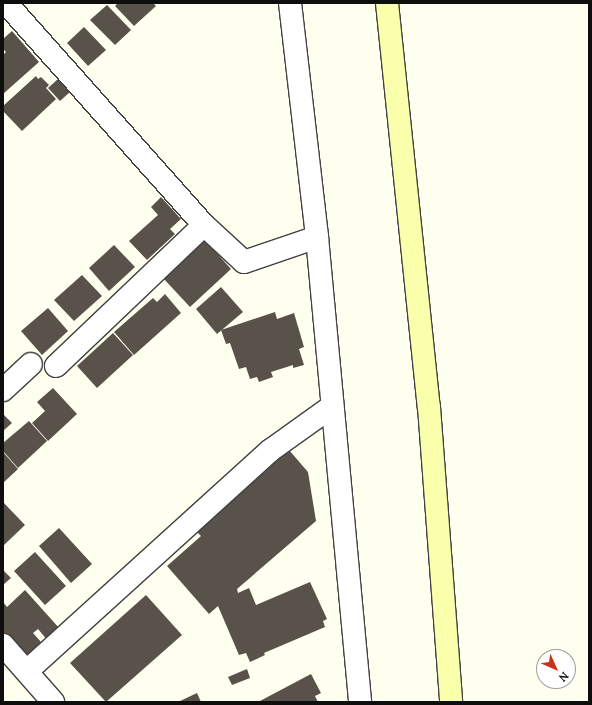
<!DOCTYPE html>
<style>
body{margin:0}
#map{position:relative;width:592px;height:705px;overflow:hidden;background:#ffffef;font-family:Lora,serif}
div>[style]{position:absolute}
[style*='--x']{left:calc(var(--x)*1px);top:calc(var(--y)*1px);width:calc(var(--w)*1px);rotate:calc(var(--a)*1deg)}
.building>*{inset:0;background:#58524a}
.roads{filter:drop-shadow(1px 0 #414141) drop-shadow(-1px 0 #414141) drop-shadow(0 1px #414141) drop-shadow(0 -1px #414141)}
.street>*{height:22px;margin:-11px;padding:0 11px;transform-origin:11px;border-radius:11px;background:#fff}
.secondary>*{height:22px;margin:-11px;padding:0 11px;transform-origin:11px;border-radius:11px;background:#f9ffaa}
span{translate:-50% -50%;white-space:nowrap;text-align:center;line-height:1.15;-webkit-text-stroke:4px #fff;paint-order:stroke}
.frame{position:absolute;inset:0;border:4px solid #0e0e0e;pointer-events:none}
.north{position:absolute;left:536px;top:649px;width:40px;height:40px;box-sizing:border-box;background:#fff;border:1px solid #9f9f9f;border-radius:50%;rotate:135deg;font-size:11px;font-weight:700;line-height:16px;text-align:center;color:#0e0e0e}
.north::after{content:'';display:block;margin:auto;width:14px;height:18px;background:#c9321b;clip-path:polygon(50% 0,100% 100%,50% 72%,0 100%)}
</style>
<div id="map">
<div class="building">
<div style="clip-path:polygon(118px 3px,153px 3px,156px 6px,134px 26px,115px 6px)"></div>
<div style="clip-path:polygon(107px 5px,131px 30px,115px 45px,90px 20px)"></div>
<div style="clip-path:polygon(84px 27px,106px 50px,88px 66px,67px 43px)"></div>
<div style="clip-path:polygon(12px 31px,39px 62px,3px 94px,3px 55px,6px 52px,3px 49px,3px 39px)"></div>
<div style="clip-path:polygon(36px 76px,38px 79px,41px 77px,49px 85px,46px 88px,56px 99px,22px 131px,3px 111px,3px 106px)"></div>
<div style="clip-path:polygon(58px 79px,70px 92px,60px 101px,48px 88px)"></div>
<div style="clip-path:polygon(161px 197px,181px 219px,170px 229px,175px 234px,147px 260px,129px 241px,158px 215px,151px 207px)"></div>
<div style="clip-path:polygon(205px 240px,231px 269px,190px 307px,163px 278px)"></div>
<div style="clip-path:polygon(114px 245px,135px 267px,109px 291px,89px 268px)"></div>
<div style="clip-path:polygon(82px 275px,102px 296px,74px 321px,54px 300px)"></div>
<div style="clip-path:polygon(221px 287px,243px 312px,217px 334px,196px 309px)"></div>
<div style="clip-path:polygon(165px 294px,181px 313px,134px 355px,114px 332px,153px 298px,157px 302px)"></div>
<div style="clip-path:polygon(48px 308px,68px 331px,42px 355px,21px 331px)"></div>
<div style="clip-path:polygon(275px 312px,277px 319px,294px 313px,304px 347px,299px 349px,304px 365px,293px 368px,293px 365px,271px 372px,273px 377px,259px 382px,257px 377px,250px 379px,246px 367px,239px 369px,230px 343px,226px 344px,221px 330px)"></div>
<div style="clip-path:polygon(113px 333px,133px 355px,97px 388px,77px 366px)"></div>
<div style="clip-path:polygon(53px 388px,77px 414px,48px 441px,32px 423px,45px 411px,37px 402px)"></div>
<div style="clip-path:polygon(3px 414px,12px 423px,3px 431px)"></div>
<div style="clip-path:polygon(29px 421px,47px 441px,18px 468px,3px 451px,3px 443px)"></div>
<div style="clip-path:polygon(289px 450px,308px 472px,316px 521px,237px 589px,238px 593px,249px 588px,256px 605px,310px 582px,327px 619px,323px 621px,325px 627px,264px 653px,265px 655px,250px 662px,246px 653px,239px 655px,218px 606px,209px 614px,167px 566px,201px 536px,196px 531px)"></div>
<div style="clip-path:polygon(3px 452px,18px 469px,3px 483px)"></div>
<div style="clip-path:polygon(4px 503px,25px 525px,3px 546px,3px 505px)"></div>
<div style="clip-path:polygon(59px 528px,92px 564px,71px 583px,39px 546px)"></div>
<div style="clip-path:polygon(35px 552px,66px 586px,45px 605px,14px 571px)"></div>
<div style="clip-path:polygon(3px 570px,11px 578px,3px 585px)"></div>
<div style="clip-path:polygon(25px 590px,60px 629px,48px 641px,38px 629px,33px 633px,41px 642px,26px 656px,3px 635px,3px 602px,7px 607px)"></div>
<div style="clip-path:polygon(146px 595px,182px 635px,106px 702px,70px 663px)"></div>
<div style="clip-path:polygon(247px 669px,250px 678px,232px 685px,228px 677px)"></div>
<div style="clip-path:polygon(311px 674px,321px 693px,315px 696px,318px 702px,258px 702px)"></div>
<div style="clip-path:polygon(197px 693px,201px 702px,178px 702px)"></div>
</div>
<div class="roads">
<div class="street">
<div style="--x:6;--y:3;--w:297;--a:48.3"></div>
<div style="--x:204;--y:225;--w:54;--a:42.8"></div>
<div style="--x:244;--y:262;--w:77;--a:-18.9"></div>
<div style="--x:290;--y:3;--w:236;--a:83.4"></div>
<div style="--x:317;--y:237;--w:467;--a:84.7"></div>
<div style="--x:56;--y:366;--w:204;--a:-43.6"></div>
<div style="--x:3;--y:390;--w:38;--a:-43"></div>
<div style="--x:3;--y:645;--w:76;--a:48.7"></div>
<div style="--x:27;--y:671;--w:329;--a:-42.2"></div>
<div style="--x:271;--y:450;--w:74;--a:-35.6"></div>
</div>
<div class="secondary">
<div style="--x:387;--y:3;--w:406;--a:84.1"></div>
<div style="--x:429;--y:407;--w:296;--a:85.7"></div>
</div>
</div>
<div class="frame"></div>
<div class="north">N</div>
</div>
